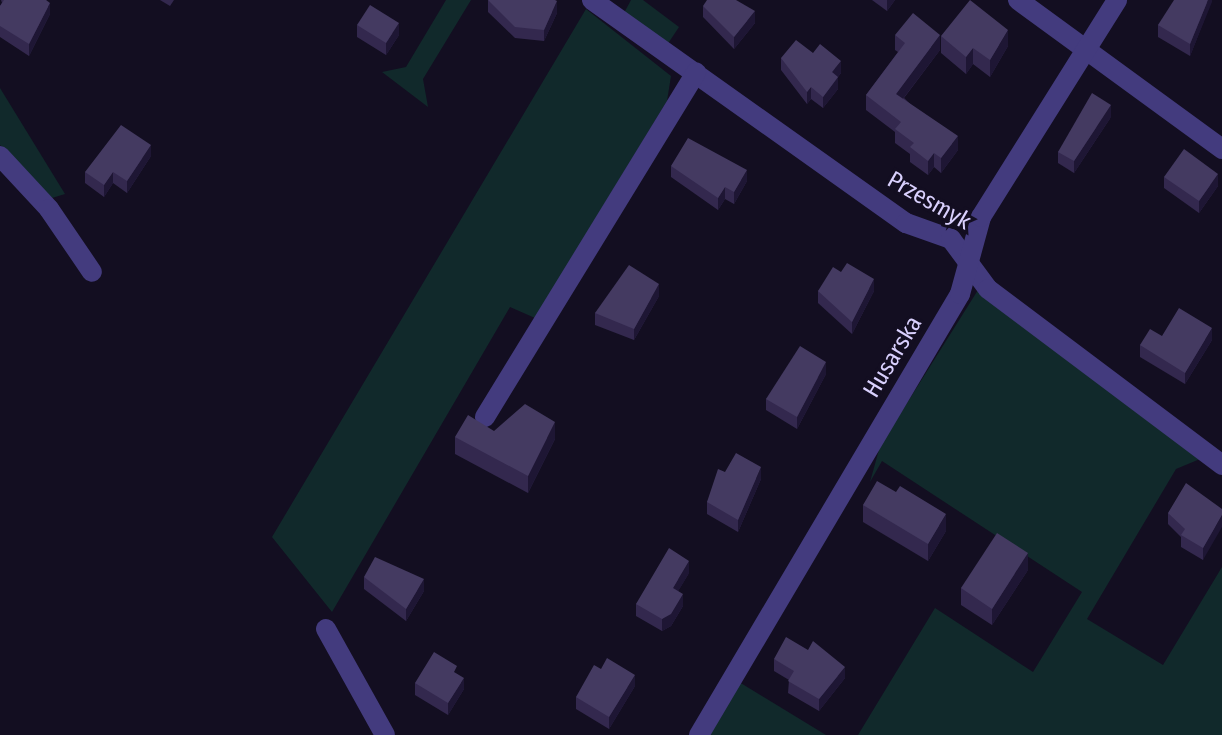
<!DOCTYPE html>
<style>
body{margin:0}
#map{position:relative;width:1222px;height:735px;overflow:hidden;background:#130e21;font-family:"Fira Sans Condensed",sans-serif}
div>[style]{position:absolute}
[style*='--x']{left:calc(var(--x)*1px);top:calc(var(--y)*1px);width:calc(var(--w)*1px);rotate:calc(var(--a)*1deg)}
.green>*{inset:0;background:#11292b}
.minor>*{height:20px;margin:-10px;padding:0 10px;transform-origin:10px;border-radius:10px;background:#433b7e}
.wall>*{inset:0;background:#33284e}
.shaded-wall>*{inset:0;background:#1e1634}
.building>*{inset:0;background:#443a61}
span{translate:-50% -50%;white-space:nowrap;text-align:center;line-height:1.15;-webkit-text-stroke:6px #130e21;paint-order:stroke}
.street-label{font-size:24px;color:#d9d0fd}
</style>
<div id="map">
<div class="green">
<div style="clip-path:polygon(446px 0,471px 0,423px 79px,428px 107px,382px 72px,406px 67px)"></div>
<div style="clip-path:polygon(631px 0,643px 0,679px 27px,667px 45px,624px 13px)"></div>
<div style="clip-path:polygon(586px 9px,671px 76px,667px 101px,535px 318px,510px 307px,332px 612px,272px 537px)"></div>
<div style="clip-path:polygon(0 88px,65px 194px,52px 198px,0 145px)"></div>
<div style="clip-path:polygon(978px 290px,1200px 459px,1176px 469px,1087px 619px,1163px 665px,1222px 567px,1222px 735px,858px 735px,935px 608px,1033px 672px,1082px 592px,882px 461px,870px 482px,880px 446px)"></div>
<div style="clip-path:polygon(739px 682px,826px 735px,708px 735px)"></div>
</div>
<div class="minor">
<div style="--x:592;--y:0;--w:385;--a:35.4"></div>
<div style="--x:906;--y:223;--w:48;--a:19.6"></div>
<div style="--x:951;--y:239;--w:62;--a:53.5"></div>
<div style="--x:988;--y:289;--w:293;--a:36.9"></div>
<div style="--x:1018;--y:0;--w:253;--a:36.1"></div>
<div style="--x:0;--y:156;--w:72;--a:47.2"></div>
<div style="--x:49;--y:209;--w:76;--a:55.7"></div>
<div style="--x:485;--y:417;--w:404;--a:-58.5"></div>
<div style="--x:326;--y:629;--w:121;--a:60.9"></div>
<div style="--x:699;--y:735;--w:512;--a:-59.38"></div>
<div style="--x:960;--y:294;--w:80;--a:-74.7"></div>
<div style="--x:981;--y:217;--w:256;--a:-57.9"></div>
</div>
<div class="wall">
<div style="clip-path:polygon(1px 0,46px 0,50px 14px,29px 56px,0 37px,0 6px,2px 3px)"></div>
<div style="clip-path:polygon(160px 0,174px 0,170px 6px)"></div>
<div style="clip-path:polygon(488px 0,557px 13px,544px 41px,515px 38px,488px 12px)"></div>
<div style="clip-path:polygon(872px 0,895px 0,887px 11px)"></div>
<div style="clip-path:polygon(1212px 0,1190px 56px,1158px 37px,1158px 25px)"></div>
<div style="clip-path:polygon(703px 6px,755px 23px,734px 49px,703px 17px)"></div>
<div style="clip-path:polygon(357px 25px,399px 35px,386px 55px,357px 37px)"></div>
<div style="clip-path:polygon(895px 35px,940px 50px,904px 98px,958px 150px,941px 173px,934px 167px,928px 175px,910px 162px,910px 154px,895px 143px,895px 132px,866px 110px,866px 95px,898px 52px,895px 50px)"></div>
<div style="clip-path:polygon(941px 36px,1008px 46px,990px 77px,973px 64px,966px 74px,941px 53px)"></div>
<div style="clip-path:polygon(813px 53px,841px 73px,838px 77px,838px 89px,823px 108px,811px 99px,807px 104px,781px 70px,781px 58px)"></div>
<div style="clip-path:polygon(1111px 117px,1074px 173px,1058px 163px,1058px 152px)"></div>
<div style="clip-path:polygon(151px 156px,127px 193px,113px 183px,104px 197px,85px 183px,85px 172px)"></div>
<div style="clip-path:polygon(671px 166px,747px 181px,734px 204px,725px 199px,718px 210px,671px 177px)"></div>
<div style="clip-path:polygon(1164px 177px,1218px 186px,1199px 213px,1164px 188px)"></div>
<div style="clip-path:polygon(841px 272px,874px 291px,852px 334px,818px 303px,818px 291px)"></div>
<div style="clip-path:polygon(659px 296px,634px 340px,595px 325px,595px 313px)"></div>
<div style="clip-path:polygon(1162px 336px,1212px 340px,1185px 384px,1140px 357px,1140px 345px)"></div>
<div style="clip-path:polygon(826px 374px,797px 429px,766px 410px,766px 399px)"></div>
<div style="clip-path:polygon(494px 431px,555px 439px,528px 493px,455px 454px,455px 437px)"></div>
<div style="clip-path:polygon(725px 472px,761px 479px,738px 532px,707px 514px,707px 502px)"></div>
<div style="clip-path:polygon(896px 492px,946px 531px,928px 561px,863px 522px,863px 505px)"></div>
<div style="clip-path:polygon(1222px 509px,1203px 560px,1181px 547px,1181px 537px,1168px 524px,1168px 513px)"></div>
<div style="clip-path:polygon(1028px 570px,992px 625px,961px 605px,961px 588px)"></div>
<div style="clip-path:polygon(689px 573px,678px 591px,683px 606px,671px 626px,662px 631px,636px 616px,636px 604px)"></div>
<div style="clip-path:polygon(364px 577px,424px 591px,406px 621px,364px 589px)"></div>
<div style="clip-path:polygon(774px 659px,845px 678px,819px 711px,788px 693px,789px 680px,774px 671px)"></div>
<div style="clip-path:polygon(457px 674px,464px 689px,448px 715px,415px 695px,415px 683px)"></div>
<div style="clip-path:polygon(635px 686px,609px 729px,576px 709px,576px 697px)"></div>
</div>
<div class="shaded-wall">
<div style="clip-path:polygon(887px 0,895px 0,887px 11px)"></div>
<div style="clip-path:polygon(1208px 0,1212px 0,1212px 2px,1190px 56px,1190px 44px)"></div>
<div style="clip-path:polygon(557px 1px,557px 13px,544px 41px,544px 30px)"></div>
<div style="clip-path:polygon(50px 3px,50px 14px,29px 56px,29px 44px)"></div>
<div style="clip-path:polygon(755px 11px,755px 23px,734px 49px,734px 37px)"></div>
<div style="clip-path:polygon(399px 23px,399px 35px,386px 55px,386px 43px)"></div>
<div style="clip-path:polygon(1008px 30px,1008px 46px,990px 77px,990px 60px)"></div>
<div style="clip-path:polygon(940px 35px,940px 50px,896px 108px,896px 94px)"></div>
<div style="clip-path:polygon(973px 48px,973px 64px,966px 74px,966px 57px)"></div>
<div style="clip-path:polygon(841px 61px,841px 73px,832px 84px,832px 72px)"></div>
<div style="clip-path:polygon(838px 77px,838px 89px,823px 108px,823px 97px)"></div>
<div style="clip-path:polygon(811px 87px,811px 99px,807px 104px,807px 92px)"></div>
<div style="clip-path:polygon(1111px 105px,1111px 117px,1074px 173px,1074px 161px)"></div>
<div style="clip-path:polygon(958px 136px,958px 150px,941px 173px,941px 158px)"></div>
<div style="clip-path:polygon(151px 145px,151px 156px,127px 193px,127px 181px)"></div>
<div style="clip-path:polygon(934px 153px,934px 167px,928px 175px,928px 161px)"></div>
<div style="clip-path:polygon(747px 170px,747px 181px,734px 204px,734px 192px)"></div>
<div style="clip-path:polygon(113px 172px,113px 183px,104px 197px,104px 185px)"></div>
<div style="clip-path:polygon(1218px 174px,1218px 186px,1199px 213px,1199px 201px)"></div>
<div style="clip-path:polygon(725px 187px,725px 199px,718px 210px,718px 198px)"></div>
<div style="clip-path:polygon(874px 279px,874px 291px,852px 334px,852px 322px)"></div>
<div style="clip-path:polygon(659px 284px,659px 296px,634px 340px,634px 329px)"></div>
<div style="clip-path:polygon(1212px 328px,1212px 340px,1185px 384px,1185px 373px)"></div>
<div style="clip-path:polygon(826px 362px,826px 374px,797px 429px,797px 417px)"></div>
<div style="clip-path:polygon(555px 422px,555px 439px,528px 493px,528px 476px)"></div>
<div style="clip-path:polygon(761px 467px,761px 479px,738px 532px,738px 520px)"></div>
<div style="clip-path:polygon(946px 514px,946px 531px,928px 561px,928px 544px)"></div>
<div style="clip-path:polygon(1222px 515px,1222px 527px,1203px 560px,1203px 548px)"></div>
<div style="clip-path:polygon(1028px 553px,1028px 570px,992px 625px,992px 609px)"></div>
<div style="clip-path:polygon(689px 561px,689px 573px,673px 600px,673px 588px)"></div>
<div style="clip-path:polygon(424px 579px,424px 591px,406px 621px,406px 609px)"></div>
<div style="clip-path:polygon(683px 594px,683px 606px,671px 626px,662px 631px,662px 619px)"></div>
<div style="clip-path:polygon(845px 667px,845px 678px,819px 711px,819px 699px)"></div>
<div style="clip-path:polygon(635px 675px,635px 686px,609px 729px,609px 717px)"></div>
<div style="clip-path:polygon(464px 678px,464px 689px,448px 715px,448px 703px)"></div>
</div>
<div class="building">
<div style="clip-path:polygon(4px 0,46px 0,50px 3px,29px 44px,0 26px,0 6px)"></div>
<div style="clip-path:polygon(488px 0,555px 0,557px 1px,544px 30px,515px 27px)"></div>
<div style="clip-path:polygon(707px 0,736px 0,755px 11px,734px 37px,703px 6px)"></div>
<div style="clip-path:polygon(970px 0,1008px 30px,990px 60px,973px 48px,966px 57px,941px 36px)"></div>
<div style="clip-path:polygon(1174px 0,1208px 0,1190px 44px,1158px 25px)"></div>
<div style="clip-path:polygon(370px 5px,399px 23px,386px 43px,357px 25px)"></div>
<div style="clip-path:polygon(913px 13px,940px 35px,896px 94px,958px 136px,941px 158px,934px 153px,928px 161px,910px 147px,914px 143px,895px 129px,901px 122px,866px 95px,905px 43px,895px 35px)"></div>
<div style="clip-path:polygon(796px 40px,813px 53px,820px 44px,841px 61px,832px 72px,838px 77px,823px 97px,811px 87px,807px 92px,781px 58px)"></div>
<div style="clip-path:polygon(1092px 93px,1111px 105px,1074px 161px,1058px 152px)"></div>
<div style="clip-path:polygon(121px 125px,151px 145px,127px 181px,113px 172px,104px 185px,85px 172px)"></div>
<div style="clip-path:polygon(688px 138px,747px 170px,734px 192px,725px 187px,718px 198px,671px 166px)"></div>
<div style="clip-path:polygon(1184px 149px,1218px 174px,1199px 201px,1164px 177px)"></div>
<div style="clip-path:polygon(847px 263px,874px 279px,852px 322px,818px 291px,833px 267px,841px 272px)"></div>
<div style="clip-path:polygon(629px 265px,659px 284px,634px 329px,595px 313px)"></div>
<div style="clip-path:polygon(1179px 308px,1212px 328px,1185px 373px,1140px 345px,1150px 329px,1162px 336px)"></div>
<div style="clip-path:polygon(800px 346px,826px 362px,797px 417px,766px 399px)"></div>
<div style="clip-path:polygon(525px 404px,555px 422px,528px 476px,455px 437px,468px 415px,494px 431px)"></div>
<div style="clip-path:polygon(736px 453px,761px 467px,738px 520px,707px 502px,718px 469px,725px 472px)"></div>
<div style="clip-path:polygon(877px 481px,896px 492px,900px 486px,946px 514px,928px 544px,863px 505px)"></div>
<div style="clip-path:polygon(1186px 483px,1222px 509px,1222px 515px,1203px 548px,1181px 535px,1185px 529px,1168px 513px)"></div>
<div style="clip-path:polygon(997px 533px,1028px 553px,992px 609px,961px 588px)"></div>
<div style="clip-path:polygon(669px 548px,689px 561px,673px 588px,683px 594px,671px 614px,662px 619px,636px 604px)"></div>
<div style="clip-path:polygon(375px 557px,424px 579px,406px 609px,364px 577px)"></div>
<div style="clip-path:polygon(786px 637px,808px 650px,813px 641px,845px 667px,819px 699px,788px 681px,794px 671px,774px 659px)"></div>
<div style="clip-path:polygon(434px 652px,457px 666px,454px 672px,464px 678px,448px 703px,415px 683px)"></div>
<div style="clip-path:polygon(607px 658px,635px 675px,609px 717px,576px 697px,594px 665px,601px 669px)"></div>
</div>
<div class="street-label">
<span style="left:929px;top:201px;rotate:30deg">Przesmyk</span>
<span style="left:893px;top:357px;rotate:-59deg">Husarska</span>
</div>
</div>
